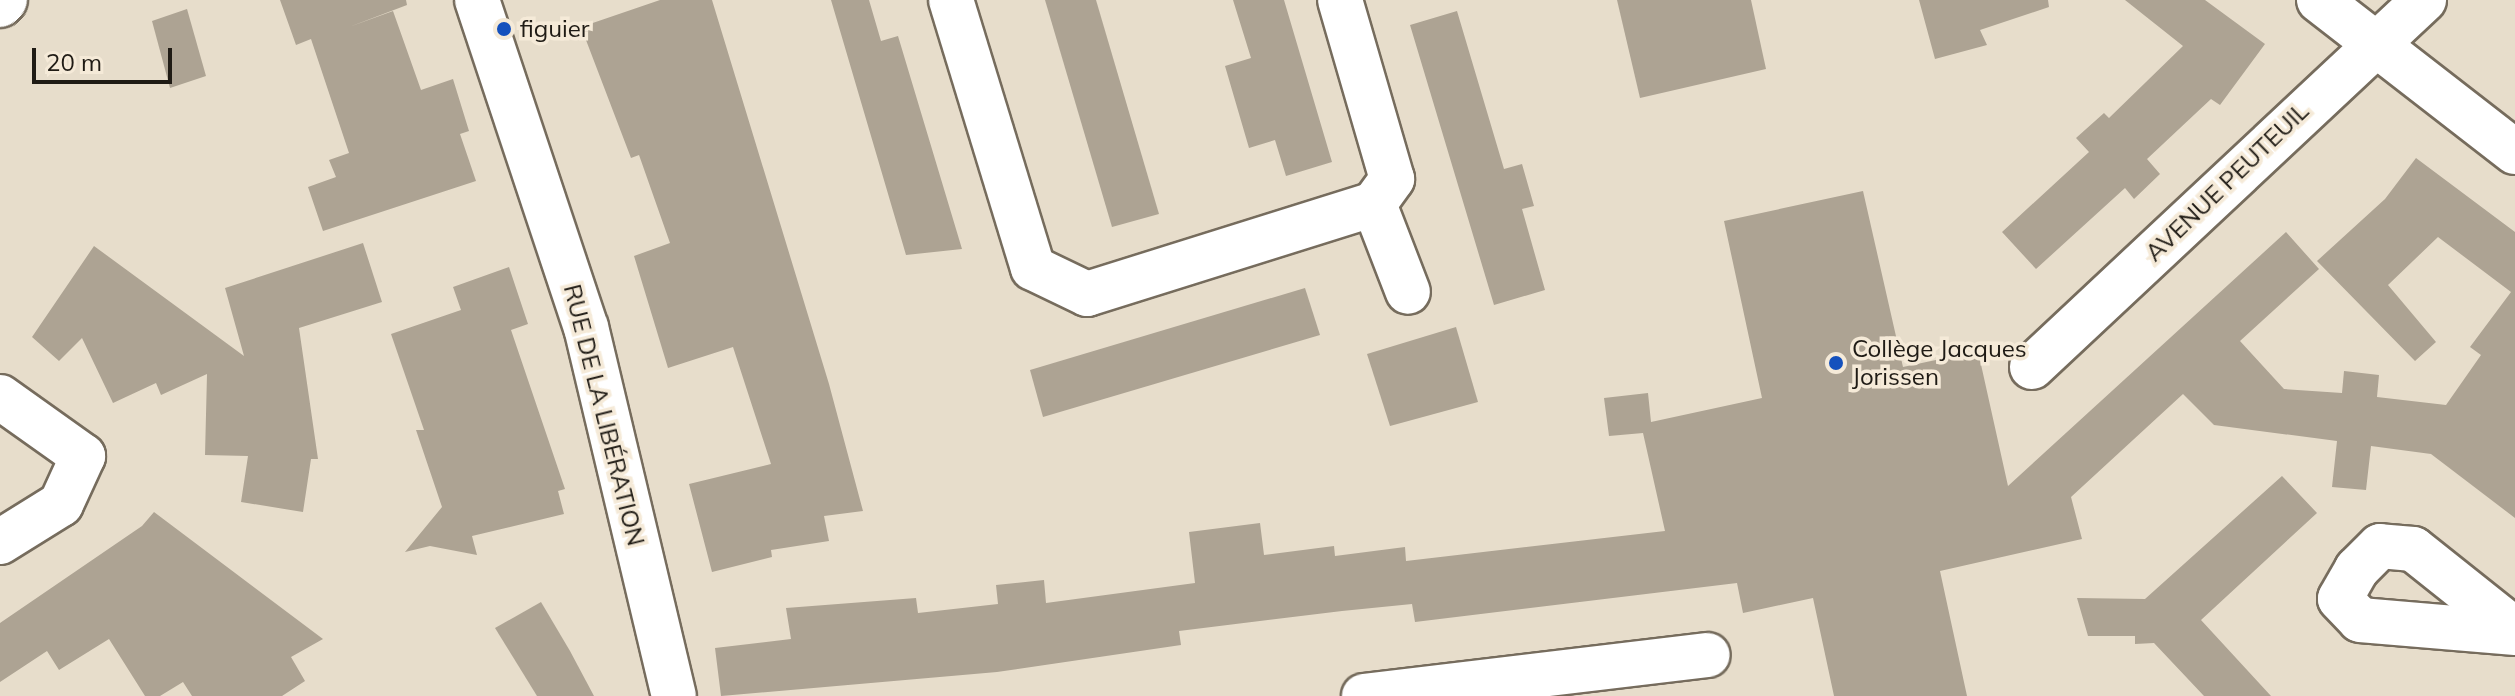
<!DOCTYPE html>
<meta charset="utf-8">
<style>
body{margin:0}
#map{position:relative;width:2515px;height:696px;overflow:hidden;background:#e7ddcb;font-family:Mulish,sans-serif}
div>[style]{position:absolute}
[style*='--x']{left:calc(var(--x)*1px);top:calc(var(--y)*1px);width:calc(var(--w)*1px);rotate:calc(var(--a)*1deg)}
.building>*{inset:0;background:#ada393}
.roads{filter:drop-shadow(2px 0 #766c5d) drop-shadow(-2px 0 #766c5d) drop-shadow(0 2px #766c5d) drop-shadow(0 -2px #766c5d)}
.minor>*{height:44px;margin:-22px;padding:0 22px;transform-origin:22px;border-radius:22px;background:#fff}
.dots>*{width:22px;height:22px;translate:-50% -50%;box-sizing:border-box;border:4px solid #f5ead8;border-radius:50%}
span{translate:-50% -50%;white-space:nowrap;text-align:center;line-height:1.15;-webkit-text-stroke:7px #f5ead8;paint-order:stroke}
.poi-label{font-size:24px;color:#1f1b15}
.left{translate:0 -50%;text-align:left}
.street-label{font-size:24px;color:#1f1b15}
.scale{position:absolute;left:32px;top:48px;width:140px;height:36px;box-sizing:border-box;border:4px solid #1f1b15;border-top:0;padding-left:10px;font-size:24px;line-height:28px;white-space:nowrap;color:#1f1b15;-webkit-text-stroke:6px #f5ead8;paint-order:stroke}
</style>
<div id="map">
<div class="building">
<div style="clip-path:polygon(280px 0,406px 0,407px 5px,349px 27px,393px 11px,421px 90px,453px 79px,469px 131px,460px 134px,476px 181px,323px 231px,308px 187px,336px 177px,329px 160px,349px 153px,311px 39px,296px 45px)"></div>
<div style="clip-path:polygon(660px 0,712px 0,829px 384px,863px 511px,824px 516px,829px 541px,771px 550px,772px 557px,712px 572px,689px 484px,771px 464px,733px 347px,668px 368px,634px 256px,670px 243px,639px 155px,631px 158px,581px 27px)"></div>
<div style="clip-path:polygon(831px 0,869px 0,881px 41px,898px 36px,962px 249px,906px 255px)"></div>
<div style="clip-path:polygon(1045px 0,1096px 0,1159px 214px,1112px 227px)"></div>
<div style="clip-path:polygon(1233px 0,1284px 0,1332px 162px,1286px 176px,1275px 140px,1249px 148px,1225px 66px,1251px 58px)"></div>
<div style="clip-path:polygon(1617px 0,1751px 0,1766px 69px,1640px 98px)"></div>
<div style="clip-path:polygon(1919px 0,2048px 0,2049px 7px,1980px 30px,1987px 45px,1935px 59px)"></div>
<div style="clip-path:polygon(2125px 0,2205px 0,2265px 44px,2220px 105px,2211px 99px,2147px 159px,2160px 174px,2134px 199px,2125px 188px,2036px 269px,2002px 232px,2089px 152px,2076px 138px,2104px 113px,2109px 118px,2183px 46px)"></div>
<div style="clip-path:polygon(187px 9px,206px 76px,170px 88px,152px 21px)"></div>
<div style="clip-path:polygon(1457px 11px,1504px 169px,1522px 164px,1534px 206px,1522px 209px,1545px 290px,1494px 305px,1410px 25px)"></div>
<div style="clip-path:polygon(2416px 158px,2515px 232px,2515px 518px,2431px 454px,2371px 446px,2366px 490px,2332px 487px,2337px 441px,2214px 425px,2183px 394px,2071px 497px,2082px 539px,1940px 571px,1967px 696px,1834px 696px,1813px 598px,1743px 613px,1737px 583px,1415px 622px,1412px 604px,1342px 611px,1179px 631px,1181px 645px,997px 672px,721px 696px,715px 648px,791px 639px,786px 608px,916px 598px,918px 613px,998px 604px,996px 585px,1044px 580px,1046px 603px,1195px 583px,1189px 532px,1260px 523px,1264px 555px,1334px 546px,1335px 556px,1405px 547px,1406px 561px,1665px 531px,1643px 433px,1609px 436px,1604px 398px,1648px 393px,1651px 422px,1762px 398px,1724px 221px,1863px 191px,1903px 367px,1978px 351px,2008px 486px,2286px 232px,2319px 269px,2240px 341px,2284px 389px,2342px 393px,2344px 371px,2379px 375px,2377px 397px,2446px 405px,2481px 355px,2470px 347px,2511px 292px,2438px 237px,2388px 285px,2436px 342px,2415px 361px,2317px 261px,2385px 199px)"></div>
<div style="clip-path:polygon(363px 243px,382px 302px,299px 328px,318px 459px,311px 459px,303px 512px,241px 502px,248px 456px,205px 455px,207px 374px,161px 395px,156px 383px,113px 403px,82px 338px,59px 361px,32px 337px,94px 246px,244px 356px,225px 288px)"></div>
<div style="clip-path:polygon(509px 267px,528px 324px,511px 330px,565px 489px,558px 491px,564px 514px,472px 536px,477px 555px,430px 546px,405px 552px,442px 507px,416px 430px,424px 430px,391px 334px,461px 310px,453px 287px)"></div>
<div style="clip-path:polygon(1305px 288px,1320px 335px,1043px 417px,1030px 370px)"></div>
<div style="clip-path:polygon(1456px 327px,1478px 402px,1390px 426px,1367px 354px)"></div>
<div style="clip-path:polygon(2282px 476px,2317px 513px,2201px 620px,2271px 696px,2204px 696px,2154px 643px,2135px 644px,2135px 636px,2088px 636px,2077px 598px,2145px 599px)"></div>
<div style="clip-path:polygon(154px 512px,323px 639px,291px 657px,305px 681px,282px 696px,192px 696px,183px 682px,160px 696px,145px 696px,109px 639px,59px 670px,47px 651px,0 682px,0 623px,142px 526px)"></div>
<div style="clip-path:polygon(541px 602px,570px 651px,594px 696px,537px 696px,495px 628px)"></div>
</div>
<div class="roads">
<div class="minor">
<div style="--x:477;--y:0;--w:345;--a:71.6"></div>
<div style="--x:586;--y:327;--w:379;--a:76.6"></div>
<div style="--x:951;--y:0;--w:280;--a:73"></div>
<div style="--x:1033;--y:268;--w:60;--a:25.7"></div>
<div style="--x:1087;--y:294;--w:301;--a:-17.4"></div>
<div style="--x:1374;--y:204;--w:31;--a:-54"></div>
<div style="--x:1392;--y:179;--w:186;--a:-106.2"></div>
<div style="--x:2319;--y:0;--w:248;--a:37.8"></div>
<div style="--x:0;--y:5;--w:7;--a:-45"></div>
<div style="--x:1374;--y:204;--w:94;--a:68.9"></div>
<div style="--x:2032;--y:367;--w:537;--a:-43.11"></div>
<div style="--x:0;--y:397;--w:102;--a:35.4"></div>
<div style="--x:83;--y:456;--w:53;--a:114.6"></div>
<div style="--x:61;--y:504;--w:72;--a:148.1"></div>
<div style="--x:2515;--y:630;--w:130;--a:-141.5"></div>
<div style="--x:2413;--y:549;--w:33;--a:-175"></div>
<div style="--x:2380;--y:546;--w:33;--a:135"></div>
<div style="--x:2357;--y:569;--w:34;--a:120"></div>
<div style="--x:2340;--y:599;--w:29;--a:46"></div>
<div style="--x:2360;--y:620;--w:156;--a:4.8"></div>
<div style="--x:1364;--y:696;--w:346;--a:-6.8"></div>
</div>
</div>
<div class="dots">
<div style="left:504px;top:29px;background:#1551bd"></div>
<div style="left:1836px;top:363px;background:#1551bd"></div>
</div>
<div class="poi-label">
<span class="left" style="left:520px;top:29px">figuier</span>
<span class="left" style="left:1852px;top:363px">Collège Jacques<br>Jorissen</span>
</div>
<div class="street-label">
<span style="left:2227px;top:182px;rotate:-44deg">AVENUE PEUTEUIL</span>
<span style="left:604px;top:415px;rotate:76deg">RUE DE LA LIBÉRATION</span>
</div>
<div class="scale">20 m</div>
</div>
